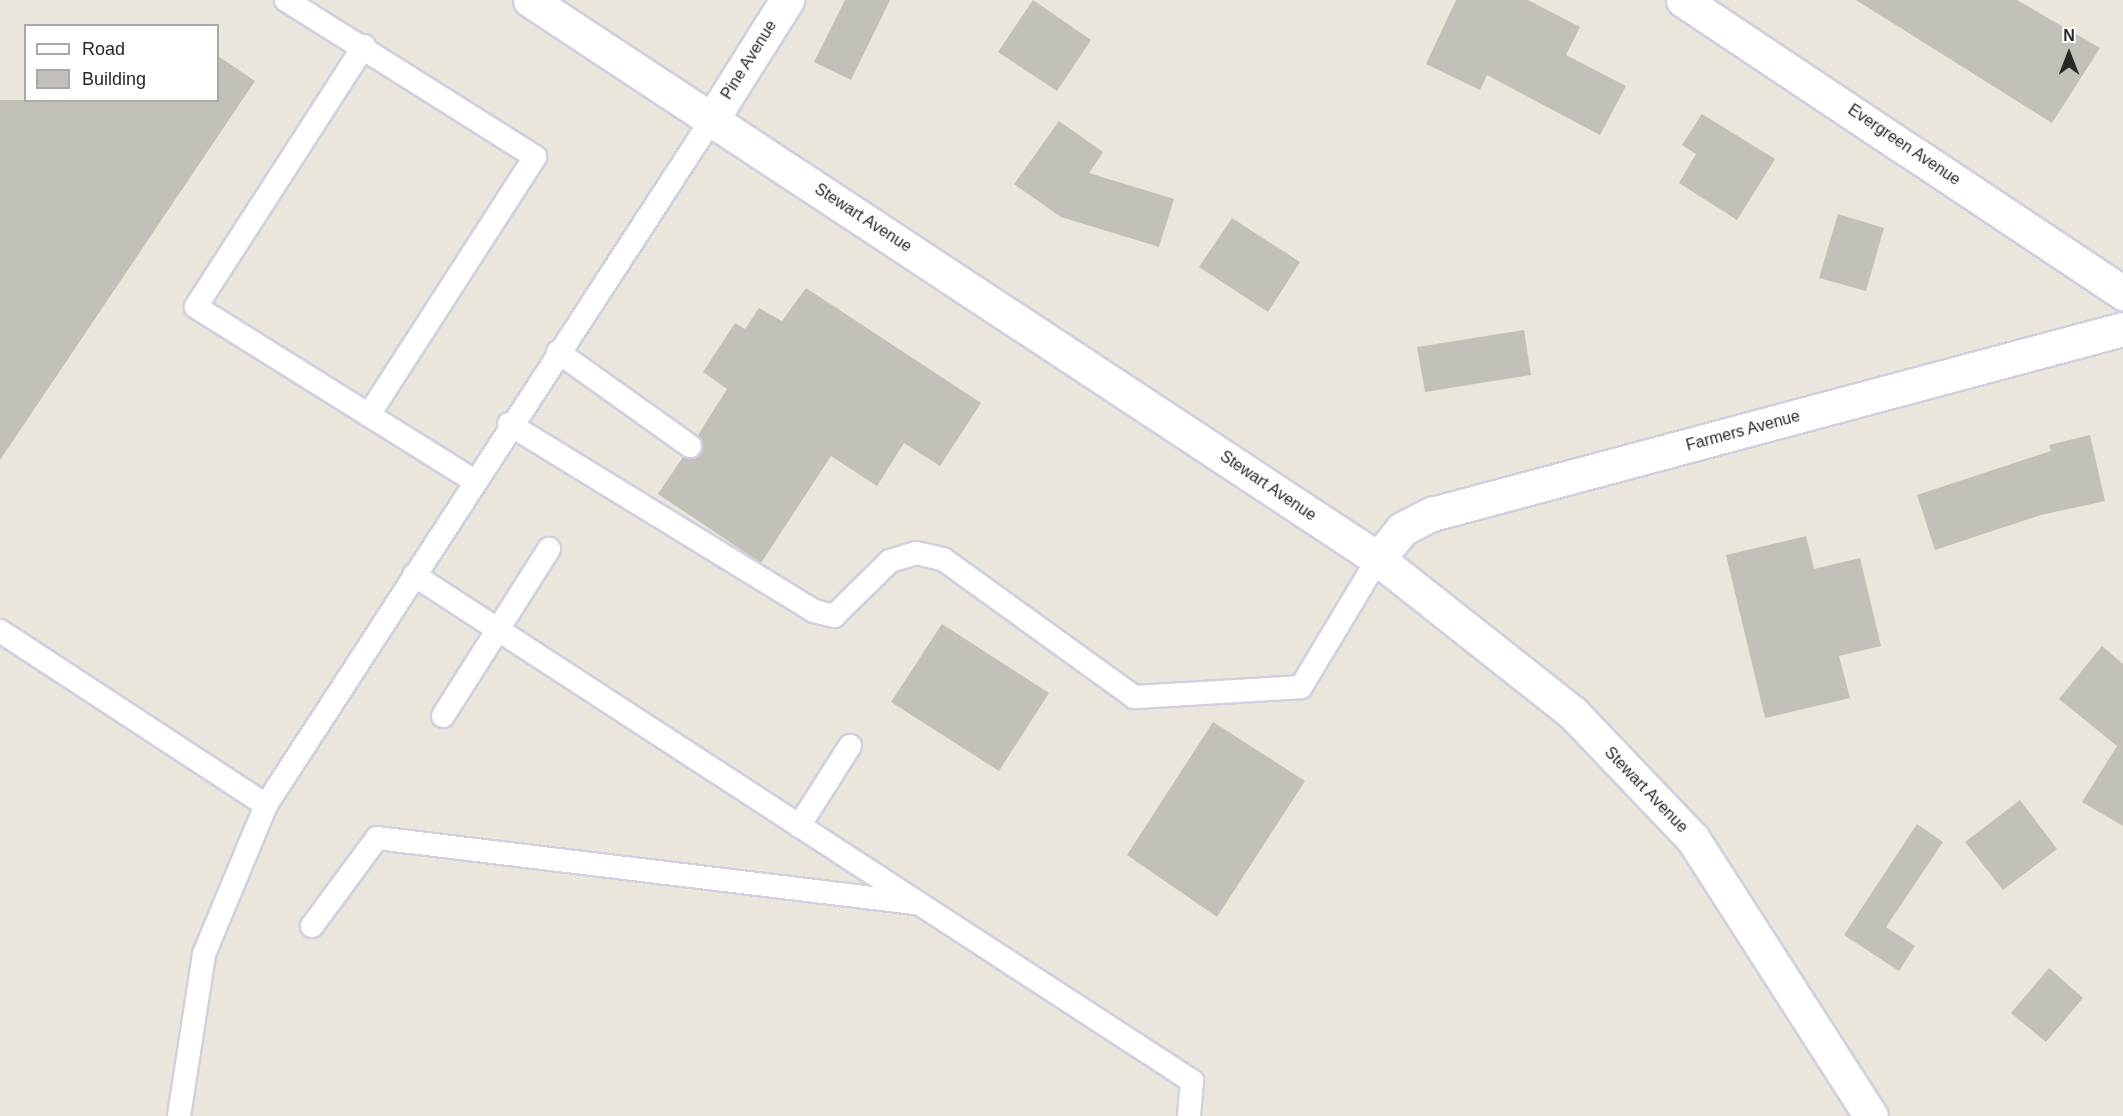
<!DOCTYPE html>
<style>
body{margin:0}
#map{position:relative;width:2123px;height:1116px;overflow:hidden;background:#eae6db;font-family:Arial,sans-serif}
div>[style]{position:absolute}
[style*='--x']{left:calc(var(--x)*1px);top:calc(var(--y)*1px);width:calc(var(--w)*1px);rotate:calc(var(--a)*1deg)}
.building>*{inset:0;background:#c2c0b8}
.roads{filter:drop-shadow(2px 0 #d0d0e1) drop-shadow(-2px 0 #d0d0e1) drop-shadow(0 2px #d0d0e1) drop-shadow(0 -2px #d0d0e1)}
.lane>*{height:22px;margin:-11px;padding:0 11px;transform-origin:11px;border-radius:11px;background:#fff}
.street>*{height:33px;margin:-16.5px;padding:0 16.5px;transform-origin:16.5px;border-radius:16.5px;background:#fff}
.secondary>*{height:33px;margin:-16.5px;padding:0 16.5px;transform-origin:16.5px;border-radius:16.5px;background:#fff}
span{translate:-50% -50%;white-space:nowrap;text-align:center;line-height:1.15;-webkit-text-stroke:4.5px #fff;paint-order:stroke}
.street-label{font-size:16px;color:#282828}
.legend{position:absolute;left:24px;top:24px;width:195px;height:78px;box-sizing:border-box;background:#fff;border:2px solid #a9a9a9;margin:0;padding:8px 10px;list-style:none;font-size:18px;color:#282828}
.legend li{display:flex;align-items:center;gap:12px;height:30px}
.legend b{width:30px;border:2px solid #a9a9a9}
.north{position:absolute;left:2039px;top:24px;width:60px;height:60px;-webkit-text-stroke:4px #fff;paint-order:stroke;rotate:0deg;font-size:16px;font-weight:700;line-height:24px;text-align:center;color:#282828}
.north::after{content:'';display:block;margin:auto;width:21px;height:27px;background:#282828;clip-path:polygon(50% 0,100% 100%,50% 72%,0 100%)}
</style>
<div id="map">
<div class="building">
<div style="clip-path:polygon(845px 0,890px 0,851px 80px,814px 62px)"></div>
<div style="clip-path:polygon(1033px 0,1091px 40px,1057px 91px,998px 52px)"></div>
<div style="clip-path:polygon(1456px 0,1528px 0,1580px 27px,1566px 55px,1626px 86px,1600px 135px,1487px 75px,1480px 90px,1426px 64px)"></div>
<div style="clip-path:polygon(1856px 0,2017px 0,2100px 48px,2052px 123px)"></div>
<div style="clip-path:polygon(218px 56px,255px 81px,0 460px,0 100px,218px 100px)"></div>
<div style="clip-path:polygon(1702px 114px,1775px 159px,1737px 220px,1679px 183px,1696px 154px,1682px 145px)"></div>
<div style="clip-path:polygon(1059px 121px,1103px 152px,1089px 173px,1174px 199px,1159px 247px,1061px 217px,1014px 184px)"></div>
<div style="clip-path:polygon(1838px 214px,1884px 228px,1866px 291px,1819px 278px)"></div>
<div style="clip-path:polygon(1232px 218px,1300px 262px,1268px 312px,1199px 267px)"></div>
<div style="clip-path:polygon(806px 288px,981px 403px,940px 466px,904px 443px,877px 486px,831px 456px,761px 563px,658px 494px,683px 457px,695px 458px,701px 453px,702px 441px,698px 435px,727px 389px,703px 372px,735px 323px,745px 329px,759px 308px,782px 321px)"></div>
<div style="clip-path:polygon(1524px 330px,1531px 375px,1425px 392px,1417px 347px)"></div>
<div style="clip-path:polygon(2090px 435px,2105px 501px,2041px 515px,1935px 550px,1917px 495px,2051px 451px,2049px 445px)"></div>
<div style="clip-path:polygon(1806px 536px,1814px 569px,1860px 558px,1881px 646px,1839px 656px,1850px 698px,1765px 718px,1726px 555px)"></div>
<div style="clip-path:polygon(942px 624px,1049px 693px,999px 771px,891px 702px)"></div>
<div style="clip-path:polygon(2102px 646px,2123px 664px,2123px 826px,2082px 802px,2117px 746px,2059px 699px)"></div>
<div style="clip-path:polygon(1213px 722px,1305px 781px,1217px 917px,1127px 855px)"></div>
<div style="clip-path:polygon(2020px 800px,2057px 849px,2003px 890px,1965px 842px)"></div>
<div style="clip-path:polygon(1917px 824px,1943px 842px,1886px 927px,1915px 946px,1899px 971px,1844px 935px)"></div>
<div style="clip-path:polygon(2049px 968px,2083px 998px,2046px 1042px,2011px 1013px)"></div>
</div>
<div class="roads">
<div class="lane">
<div style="--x:286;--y:0;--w:294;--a:32.2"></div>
<div style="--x:535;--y:157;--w:307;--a:122.8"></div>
<div style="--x:364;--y:46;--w:310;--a:122.8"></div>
<div style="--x:196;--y:307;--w:328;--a:32"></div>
<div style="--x:558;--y:352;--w:162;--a:35.5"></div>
<div style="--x:509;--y:424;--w:358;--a:31.5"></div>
<div style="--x:814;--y:611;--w:21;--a:14"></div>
<div style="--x:834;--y:616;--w:78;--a:-44.5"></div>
<div style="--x:890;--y:561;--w:27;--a:-17"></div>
<div style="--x:916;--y:553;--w:28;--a:13"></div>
<div style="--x:943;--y:559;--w:236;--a:35.8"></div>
<div style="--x:1134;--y:697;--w:167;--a:-3.4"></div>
<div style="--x:1301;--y:687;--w:149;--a:-59"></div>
<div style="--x:414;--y:575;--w:928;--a:33.04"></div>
<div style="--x:1192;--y:1081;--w:35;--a:95"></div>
<div style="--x:0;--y:631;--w:318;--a:33.2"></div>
<div style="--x:443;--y:716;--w:198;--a:-57.6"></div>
<div style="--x:799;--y:826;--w:95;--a:-57.5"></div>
<div style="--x:312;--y:926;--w:109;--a:-53.5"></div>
<div style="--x:377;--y:838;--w:541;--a:6.9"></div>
<div style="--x:179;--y:1116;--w:164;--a:-81.2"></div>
<div style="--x:204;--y:954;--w:161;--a:-67.4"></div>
<div style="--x:266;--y:805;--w:818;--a:-56.97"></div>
</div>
<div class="street">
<div style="--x:1683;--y:0;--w:529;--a:33.66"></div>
<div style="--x:712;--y:119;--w:141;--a:-57.8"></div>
</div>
<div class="secondary">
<div style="--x:530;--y:0;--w:1016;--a:33.39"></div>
<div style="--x:1378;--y:559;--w:248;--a:38.3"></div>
<div style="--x:1573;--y:713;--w:174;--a:46.4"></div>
<div style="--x:1693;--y:839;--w:329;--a:57.3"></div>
<div style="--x:1378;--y:559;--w:38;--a:-51"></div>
<div style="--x:1402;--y:529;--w:34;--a:-27"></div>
<div style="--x:1432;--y:514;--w:715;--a:-14.99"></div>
</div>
</div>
<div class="street-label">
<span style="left:749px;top:60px;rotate:-58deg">Pine Avenue</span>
<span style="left:1904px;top:145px;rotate:34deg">Evergreen Avenue</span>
<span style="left:863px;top:218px;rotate:33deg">Stewart Avenue</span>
<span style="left:1743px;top:431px;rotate:-15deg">Farmers Avenue</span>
<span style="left:1268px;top:486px;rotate:34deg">Stewart Avenue</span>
<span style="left:1646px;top:790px;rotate:46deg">Stewart Avenue</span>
</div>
<ul class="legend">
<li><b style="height:8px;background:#fff"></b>Road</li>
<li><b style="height:16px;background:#c2c0b8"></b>Building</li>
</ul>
<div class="north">N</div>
</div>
